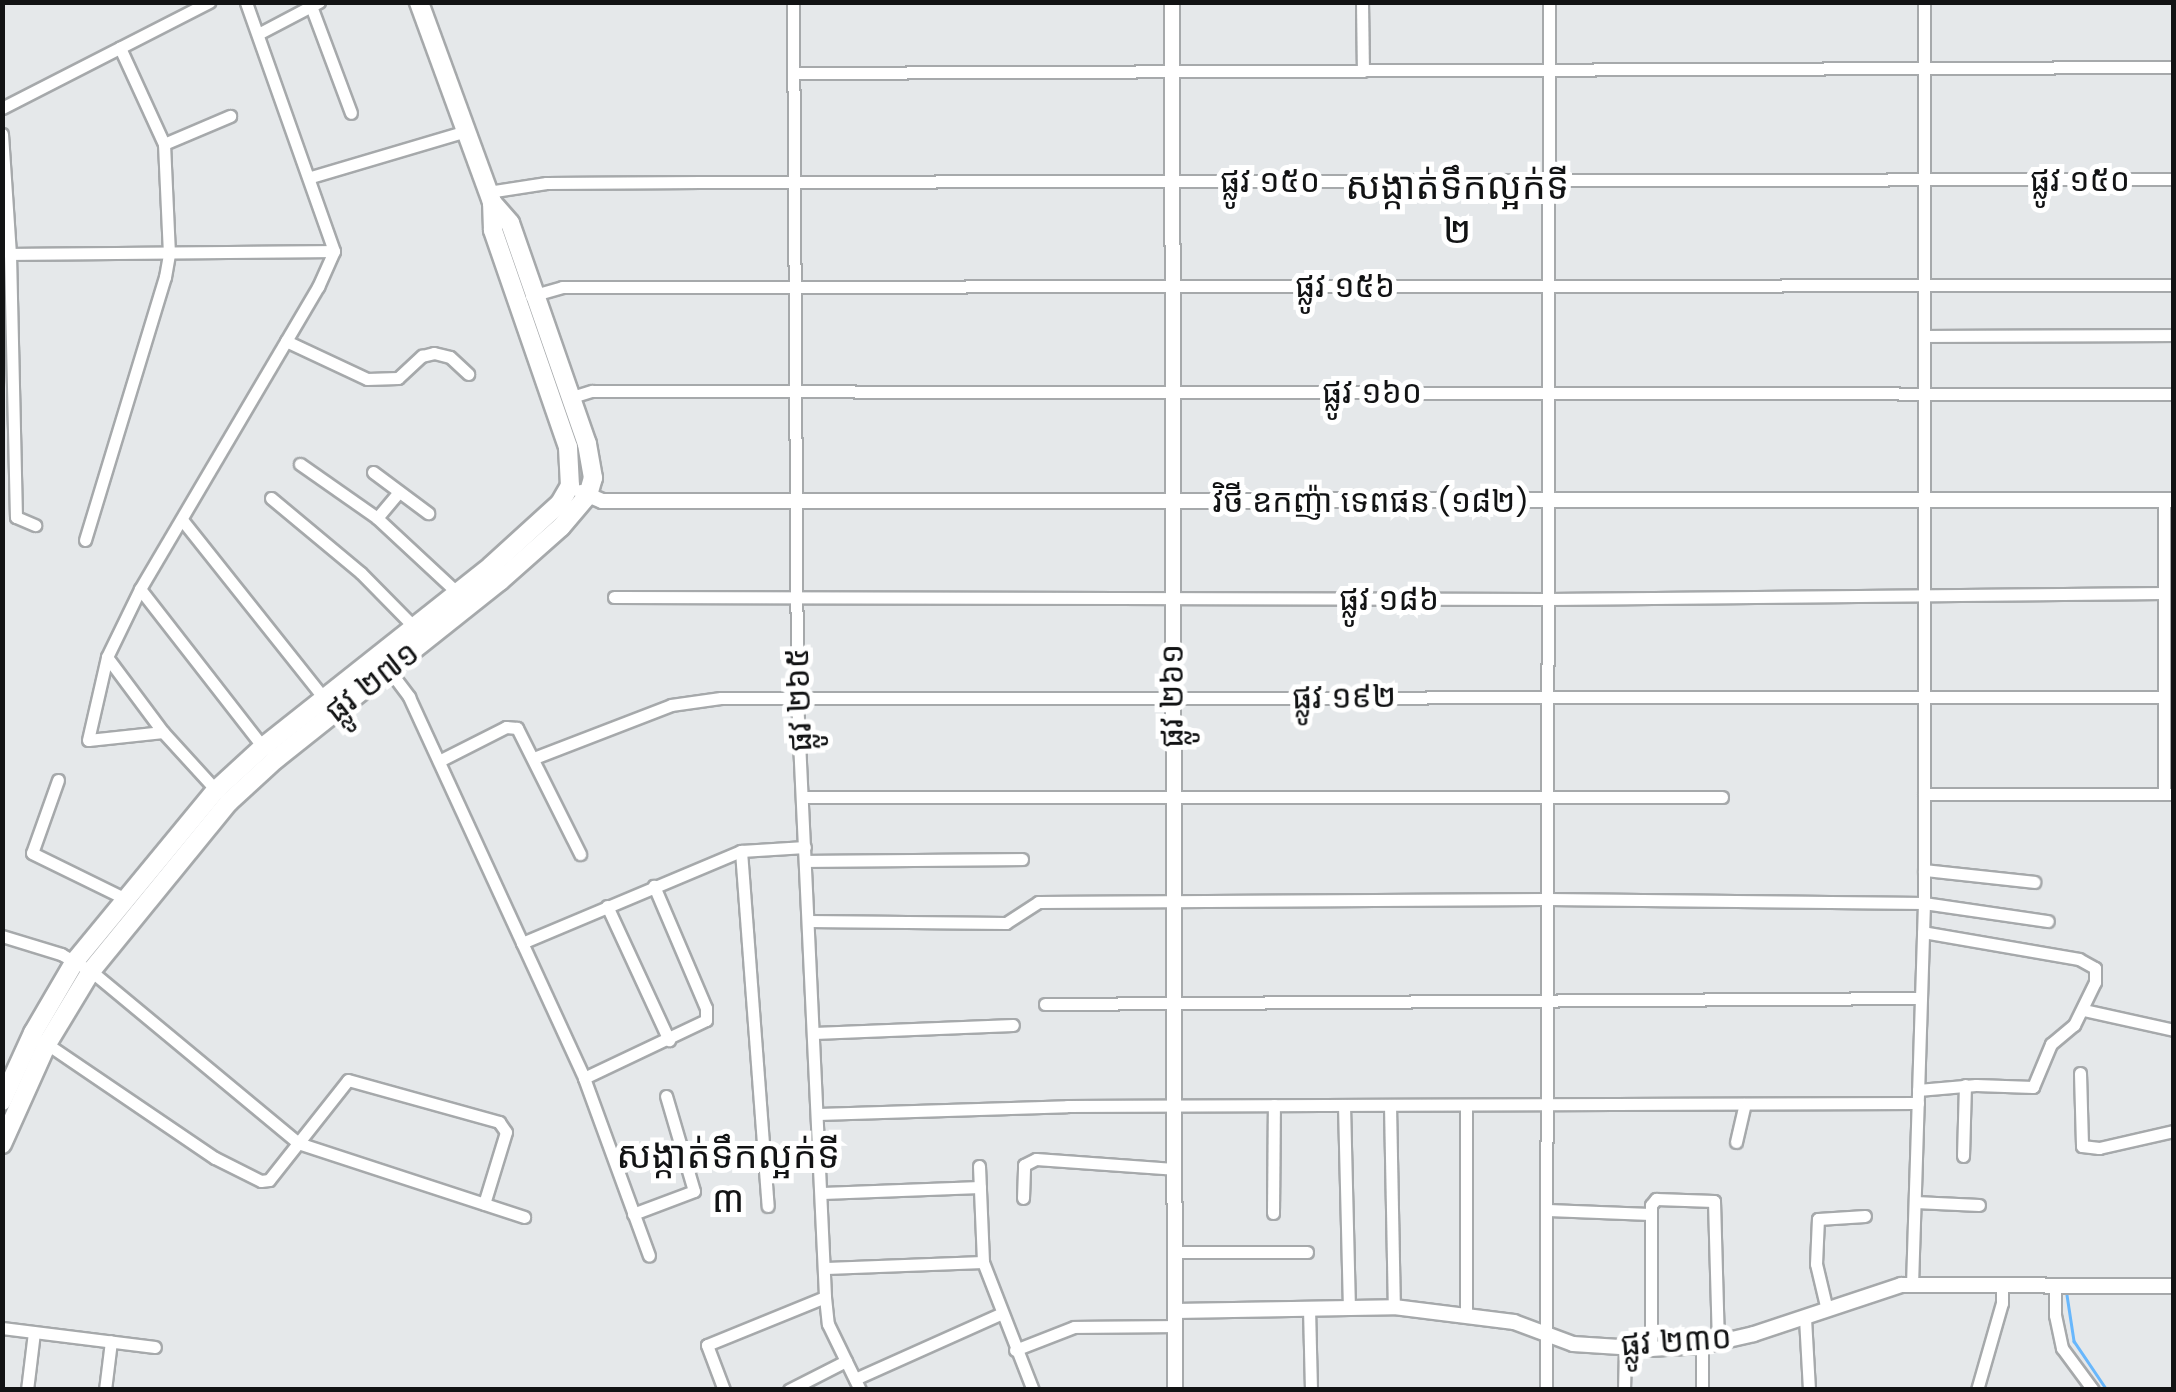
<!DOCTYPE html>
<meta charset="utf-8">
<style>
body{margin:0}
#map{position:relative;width:2176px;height:1392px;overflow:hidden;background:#e5e8ea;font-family:"DM Sans","Noto Sans Khmer",sans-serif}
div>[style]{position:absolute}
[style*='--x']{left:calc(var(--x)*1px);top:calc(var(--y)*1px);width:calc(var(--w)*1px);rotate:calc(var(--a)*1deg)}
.stream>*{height:2.5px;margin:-1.25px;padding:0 1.25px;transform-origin:1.25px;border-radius:1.25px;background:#68b7fc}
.roads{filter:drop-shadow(2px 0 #a6a9ab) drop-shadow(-2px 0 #a6a9ab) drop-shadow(0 2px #a6a9ab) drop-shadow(0 -2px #a6a9ab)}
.minor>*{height:11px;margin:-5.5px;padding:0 5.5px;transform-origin:5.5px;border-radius:5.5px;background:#fff}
.tertiary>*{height:14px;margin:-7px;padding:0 7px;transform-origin:7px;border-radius:7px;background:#fff}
.primary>*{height:18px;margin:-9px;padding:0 9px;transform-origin:9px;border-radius:9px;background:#fff}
span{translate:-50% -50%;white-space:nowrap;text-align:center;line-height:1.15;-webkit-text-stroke:10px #fff;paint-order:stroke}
.street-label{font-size:32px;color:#121314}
.quarter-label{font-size:38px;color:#121314}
.frame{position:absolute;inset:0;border:5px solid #121314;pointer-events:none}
</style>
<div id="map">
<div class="stream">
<div style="--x:2067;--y:1295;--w:47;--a:81.3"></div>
<div style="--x:2074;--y:1341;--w:59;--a:56"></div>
</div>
<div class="roads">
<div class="minor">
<div style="--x:793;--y:2;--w:696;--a:89.67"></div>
<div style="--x:797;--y:698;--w:600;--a:87.32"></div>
<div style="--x:825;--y:1297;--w:27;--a:84"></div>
<div style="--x:828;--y:1324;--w:73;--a:64.1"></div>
<div style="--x:1362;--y:2;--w:69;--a:89.2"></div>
<div style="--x:311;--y:6;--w:114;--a:69.5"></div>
<div style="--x:258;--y:34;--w:69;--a:-27.7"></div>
<div style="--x:794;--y:73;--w:1380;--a:-0.25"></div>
<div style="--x:2;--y:108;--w:233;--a:-27.1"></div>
<div style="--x:2;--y:134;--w:120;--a:86.2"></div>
<div style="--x:10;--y:254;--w:263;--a:88.7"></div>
<div style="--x:16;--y:517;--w:21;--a:23"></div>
<div style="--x:164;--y:144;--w:72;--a:-23"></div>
<div style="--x:311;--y:177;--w:162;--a:-16.5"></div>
<div style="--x:488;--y:192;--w:59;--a:-8.8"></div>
<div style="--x:546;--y:183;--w:155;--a:-0.4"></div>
<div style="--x:701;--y:182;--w:1473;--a:-0.12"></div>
<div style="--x:10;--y:254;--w:324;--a:-0.5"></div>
<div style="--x:531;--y:296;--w:32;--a:-16"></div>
<div style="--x:562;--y:287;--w:1612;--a:-0.07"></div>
<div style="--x:1924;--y:336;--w:250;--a:-0.2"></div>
<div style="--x:286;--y:341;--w:89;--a:25.1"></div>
<div style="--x:367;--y:379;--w:31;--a:-2"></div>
<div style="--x:398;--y:378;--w:33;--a:-43"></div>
<div style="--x:422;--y:356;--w:12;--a:-14"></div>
<div style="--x:434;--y:353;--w:16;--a:14"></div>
<div style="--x:450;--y:357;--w:25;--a:43"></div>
<div style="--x:572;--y:397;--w:21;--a:-17"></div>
<div style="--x:592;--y:391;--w:1582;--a:0.11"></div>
<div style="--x:300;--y:464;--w:94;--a:35"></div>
<div style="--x:377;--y:518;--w:116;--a:42.9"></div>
<div style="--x:373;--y:472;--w:69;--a:36.7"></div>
<div style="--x:271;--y:498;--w:117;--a:39.8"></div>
<div style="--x:361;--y:573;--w:76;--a:45.5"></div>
<div style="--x:2164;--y:500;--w:294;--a:90"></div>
<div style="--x:377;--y:518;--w:34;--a:-50"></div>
<div style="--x:183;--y:521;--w:225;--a:51.5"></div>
<div style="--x:85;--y:540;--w:275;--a:-73.1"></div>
<div style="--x:165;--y:277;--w:23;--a:-80"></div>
<div style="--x:169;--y:254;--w:110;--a:-92.6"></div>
<div style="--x:164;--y:144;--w:106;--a:-114.6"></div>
<div style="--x:140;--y:589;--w:200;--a:52.1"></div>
<div style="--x:614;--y:597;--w:934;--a:0.12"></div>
<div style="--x:1548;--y:599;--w:616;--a:-0.56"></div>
<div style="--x:107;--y:657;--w:94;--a:53.3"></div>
<div style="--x:163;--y:732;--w:79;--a:47.6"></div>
<div style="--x:389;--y:670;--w:34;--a:53"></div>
<div style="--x:409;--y:697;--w:419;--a:65.3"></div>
<div style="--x:584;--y:1078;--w:189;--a:69.9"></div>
<div style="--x:163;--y:732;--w:75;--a:173.9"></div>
<div style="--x:88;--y:740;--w:85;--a:-77.1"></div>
<div style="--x:107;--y:657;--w:76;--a:-64.1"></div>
<div style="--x:140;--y:589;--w:351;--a:-59.5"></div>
<div style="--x:318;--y:287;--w:39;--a:-66"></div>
<div style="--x:334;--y:251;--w:264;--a:-109.5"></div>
<div style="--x:534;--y:758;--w:147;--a:-21.1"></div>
<div style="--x:671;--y:705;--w:50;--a:-8"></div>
<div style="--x:721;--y:698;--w:1443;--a:-0.04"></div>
<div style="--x:439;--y:761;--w:75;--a:-26.9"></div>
<div style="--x:506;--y:727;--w:11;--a:5"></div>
<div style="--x:517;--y:728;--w:141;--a:63.4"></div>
<div style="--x:58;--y:780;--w:77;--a:109.6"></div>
<div style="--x:32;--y:853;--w:102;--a:26.1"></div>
<div style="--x:1924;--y:794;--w:250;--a:0"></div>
<div style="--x:802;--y:797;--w:920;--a:0"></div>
<div style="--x:741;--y:851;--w:356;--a:85.7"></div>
<div style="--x:805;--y:861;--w:217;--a:-0.5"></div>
<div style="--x:1924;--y:870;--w:111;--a:6.2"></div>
<div style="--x:607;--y:906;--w:148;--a:65.2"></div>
<div style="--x:808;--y:921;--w:198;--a:0.6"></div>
<div style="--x:1006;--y:923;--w:38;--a:-33"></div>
<div style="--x:1038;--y:902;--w:510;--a:-0.34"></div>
<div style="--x:1548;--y:899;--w:376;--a:0.6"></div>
<div style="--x:1924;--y:903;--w:125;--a:8.3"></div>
<div style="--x:2;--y:936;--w:62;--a:17"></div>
<div style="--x:61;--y:954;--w:34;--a:30"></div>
<div style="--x:91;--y:971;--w:269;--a:39.7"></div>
<div style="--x:298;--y:1143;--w:238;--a:18.1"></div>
<div style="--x:522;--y:943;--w:238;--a:-22.8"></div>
<div style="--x:741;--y:851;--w:64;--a:-3.6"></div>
<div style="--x:1045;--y:1004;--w:876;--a:-0.39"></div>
<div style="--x:2084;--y:1010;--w:92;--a:12.5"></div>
<div style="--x:814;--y:1033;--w:199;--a:-2.3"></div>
<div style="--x:47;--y:1044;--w:203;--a:34.2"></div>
<div style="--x:215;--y:1158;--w:51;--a:26.6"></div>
<div style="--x:261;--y:1181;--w:8;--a:-7"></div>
<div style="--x:269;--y:1180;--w:127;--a:-51.7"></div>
<div style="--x:348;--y:1080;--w:157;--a:15.5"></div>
<div style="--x:499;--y:1122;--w:12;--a:55"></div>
<div style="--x:506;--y:1132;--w:75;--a:107"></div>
<div style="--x:2080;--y:1073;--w:73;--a:88.4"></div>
<div style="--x:2082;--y:1146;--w:17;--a:7"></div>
<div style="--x:2099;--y:1148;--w:77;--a:-12.8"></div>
<div style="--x:584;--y:1078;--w:135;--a:-25.4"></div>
<div style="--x:706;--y:1020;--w:12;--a:-90"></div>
<div style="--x:706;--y:1008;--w:133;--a:-113.1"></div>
<div style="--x:1918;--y:1090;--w:58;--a:-4.9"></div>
<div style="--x:1976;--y:1085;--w:57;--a:2"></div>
<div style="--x:2033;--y:1087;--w:47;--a:-67.3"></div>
<div style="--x:2051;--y:1044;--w:30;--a:-40"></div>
<div style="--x:2074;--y:1025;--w:48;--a:-64"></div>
<div style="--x:2095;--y:982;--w:14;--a:-90"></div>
<div style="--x:2095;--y:968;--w:18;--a:-151"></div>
<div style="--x:2079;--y:959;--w:158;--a:-170.2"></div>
<div style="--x:1344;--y:1105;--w:203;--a:88.6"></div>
<div style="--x:1390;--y:1105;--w:202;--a:88.9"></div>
<div style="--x:1466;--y:1105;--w:209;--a:90"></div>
<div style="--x:818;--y:1114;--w:249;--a:-1.8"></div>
<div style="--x:1067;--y:1106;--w:851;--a:-0.2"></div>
<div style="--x:1736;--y:1142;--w:39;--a:-77"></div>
<div style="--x:1963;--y:1156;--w:71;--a:-88.4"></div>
<div style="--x:979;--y:1166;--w:96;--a:87.6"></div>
<div style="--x:983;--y:1262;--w:137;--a:68.7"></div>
<div style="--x:822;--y:1193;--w:158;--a:-2.2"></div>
<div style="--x:1023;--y:1198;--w:33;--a:-88"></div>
<div style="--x:1024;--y:1165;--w:13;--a:-27"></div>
<div style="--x:1036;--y:1159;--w:138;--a:4.1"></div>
<div style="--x:1915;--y:1202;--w:64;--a:2.7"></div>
<div style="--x:1547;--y:1210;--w:104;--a:2.2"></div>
<div style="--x:1273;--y:1213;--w:108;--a:-89.5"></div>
<div style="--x:633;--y:1214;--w:65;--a:-20.7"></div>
<div style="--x:694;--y:1191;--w:99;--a:-106.4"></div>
<div style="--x:1175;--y:1252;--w:132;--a:0"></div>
<div style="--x:826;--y:1268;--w:157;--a:-2.2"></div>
<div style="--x:1912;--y:1285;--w:382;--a:-88.2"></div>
<div style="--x:1924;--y:903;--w:901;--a:-90"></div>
<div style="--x:2055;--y:1286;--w:29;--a:90"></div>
<div style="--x:2055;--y:1315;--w:34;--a:78"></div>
<div style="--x:2062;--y:1348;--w:52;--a:53.6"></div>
<div style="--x:1309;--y:1308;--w:82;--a:88.6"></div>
<div style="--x:1827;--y:1310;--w:47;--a:-103.4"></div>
<div style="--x:1816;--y:1264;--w:45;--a:-87.5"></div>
<div style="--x:1818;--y:1219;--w:47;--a:-3.7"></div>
<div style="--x:1805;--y:1318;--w:72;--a:86.8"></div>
<div style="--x:2;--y:1328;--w:154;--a:7.1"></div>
<div style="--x:1651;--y:1349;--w:144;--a:-90"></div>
<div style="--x:1651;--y:1205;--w:8;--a:-50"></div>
<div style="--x:1656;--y:1199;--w:58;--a:2"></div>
<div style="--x:1714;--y:1201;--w:141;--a:88.4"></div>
<div style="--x:1015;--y:1350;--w:63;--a:-21.3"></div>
<div style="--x:1074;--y:1327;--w:101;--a:-0.6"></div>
<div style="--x:855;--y:1379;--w:159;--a:-24.1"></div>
<div style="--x:27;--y:1390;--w:58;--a:-83.1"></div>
<div style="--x:105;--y:1390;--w:49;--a:-83"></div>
<div style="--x:724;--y:1390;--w:48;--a:-110.7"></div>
<div style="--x:707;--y:1345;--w:127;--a:-22.1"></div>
<div style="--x:789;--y:1390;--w:64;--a:-27"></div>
<div style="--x:1546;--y:1390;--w:1388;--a:-89.88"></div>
<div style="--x:1624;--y:1390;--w:42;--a:-88.6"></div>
<div style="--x:1702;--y:1390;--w:44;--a:-90"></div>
<div style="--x:1977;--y:1390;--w:91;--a:-74"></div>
<div style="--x:2002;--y:1303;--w:17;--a:-90"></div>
</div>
<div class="tertiary">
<div style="--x:1172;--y:2;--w:1388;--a:89.88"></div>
<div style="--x:581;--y:492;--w:23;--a:23"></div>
<div style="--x:602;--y:501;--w:1572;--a:-0.04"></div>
<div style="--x:1175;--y:1311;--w:219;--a:-1"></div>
<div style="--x:1394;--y:1307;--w:121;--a:7.1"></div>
<div style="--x:1514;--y:1322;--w:63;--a:20.4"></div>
<div style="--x:1573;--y:1344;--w:78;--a:3.7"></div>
<div style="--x:1651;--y:1349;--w:51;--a:-3.4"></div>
<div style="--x:1702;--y:1346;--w:53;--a:-13"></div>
<div style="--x:1754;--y:1334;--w:155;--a:-18.4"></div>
<div style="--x:1901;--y:1285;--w:273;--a:0.2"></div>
</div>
<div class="primary">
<div style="--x:2;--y:1101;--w:75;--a:-65.5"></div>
<div style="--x:33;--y:1033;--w:83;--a:-59.7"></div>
<div style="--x:75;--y:961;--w:222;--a:-50.5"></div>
<div style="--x:216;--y:790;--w:64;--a:-42.5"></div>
<div style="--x:263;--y:747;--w:291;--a:-38.4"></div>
<div style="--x:491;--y:566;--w:93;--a:-42.4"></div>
<div style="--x:560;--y:503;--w:20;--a:-60"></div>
<div style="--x:570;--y:486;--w:39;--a:-93"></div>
<div style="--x:568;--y:447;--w:230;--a:-109.1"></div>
<div style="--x:493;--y:230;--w:28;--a:-92"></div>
<div style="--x:492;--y:202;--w:213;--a:-110.1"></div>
<div style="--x:2;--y:1144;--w:110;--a:-65.8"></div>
<div style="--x:47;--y:1044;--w:85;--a:-58.9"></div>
<div style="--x:91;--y:971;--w:218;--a:-50.8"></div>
<div style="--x:229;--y:802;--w:64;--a:-42.5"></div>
<div style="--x:276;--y:759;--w:286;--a:-38.5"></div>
<div style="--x:500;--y:581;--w:81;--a:-41.5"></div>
<div style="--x:561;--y:527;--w:42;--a:-49.8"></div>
<div style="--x:588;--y:495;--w:18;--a:-74"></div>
<div style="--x:593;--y:478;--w:35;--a:-100"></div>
<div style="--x:587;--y:444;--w:234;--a:-109.2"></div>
<div style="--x:510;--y:223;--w:28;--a:-131"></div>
</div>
</div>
<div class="street-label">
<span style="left:2080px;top:180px">ផ្លូវ ១៥០</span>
<span style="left:1270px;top:181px">ផ្លូវ ១៥០</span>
<span style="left:1345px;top:286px">ផ្លូវ ១៥៦</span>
<span style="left:1372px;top:392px">ផ្លូវ ១៦០</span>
<span style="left:1370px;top:501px">វិថី ឧកញ៉ា ទេពផន (១៨២)</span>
<span style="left:1389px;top:599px">ផ្លូវ ១៨៦</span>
<span style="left:372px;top:682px;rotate:-38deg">ផ្លូវ ២៧១</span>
<span style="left:1172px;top:696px;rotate:-90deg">ផ្លូវ ២៦១</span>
<span style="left:1344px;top:697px;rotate:-1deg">ផ្លូវ ១៩២</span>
<span style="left:799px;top:700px;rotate:-92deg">ផ្លូវ ២៦៥</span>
<span style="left:1676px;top:1341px;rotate:-4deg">ផ្លូវ ២៣០</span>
</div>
<div class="quarter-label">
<span style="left:1457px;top:209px">សង្កាត់ទឹកល្អក់ទី<br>២</span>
<span style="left:728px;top:1178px">សង្កាត់ទឹកល្អក់ទី<br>៣</span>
</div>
<div class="frame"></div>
</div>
